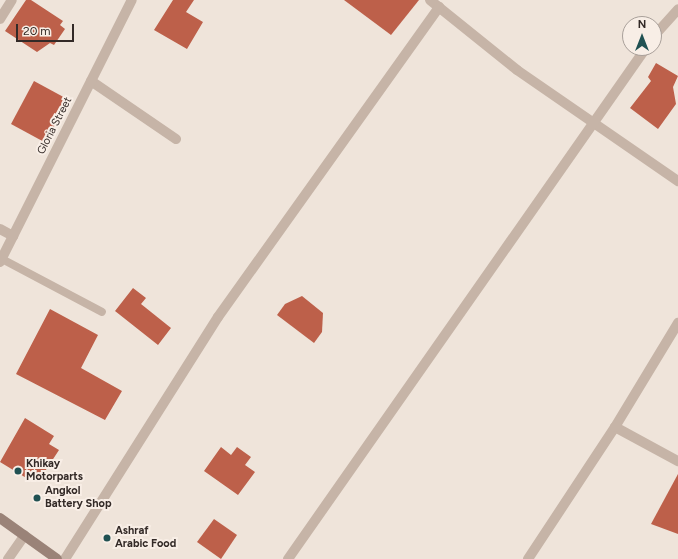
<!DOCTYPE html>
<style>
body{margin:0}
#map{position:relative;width:678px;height:559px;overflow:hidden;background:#efe4da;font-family:Figtree,sans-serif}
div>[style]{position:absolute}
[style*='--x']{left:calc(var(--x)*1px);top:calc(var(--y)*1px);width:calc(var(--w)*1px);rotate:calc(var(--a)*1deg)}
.building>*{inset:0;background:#bd604a}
.service>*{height:8px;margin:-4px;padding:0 4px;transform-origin:4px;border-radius:4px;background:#c6b4a7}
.minor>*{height:10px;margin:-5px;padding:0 5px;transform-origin:5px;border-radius:5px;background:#c6b4a7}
.secondary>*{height:10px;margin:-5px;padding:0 5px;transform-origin:5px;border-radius:5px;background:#9a8378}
.dots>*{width:11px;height:11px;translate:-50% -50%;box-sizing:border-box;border:2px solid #f8eee6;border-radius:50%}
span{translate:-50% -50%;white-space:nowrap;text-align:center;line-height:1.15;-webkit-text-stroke:4px #f8eee6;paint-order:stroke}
.street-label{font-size:11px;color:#332a27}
.poi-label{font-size:11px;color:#332a27;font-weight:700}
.left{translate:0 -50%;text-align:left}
.north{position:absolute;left:622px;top:16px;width:40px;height:40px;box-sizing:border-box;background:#f8eee6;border:1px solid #a9a09a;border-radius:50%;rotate:0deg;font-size:11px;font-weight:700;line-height:16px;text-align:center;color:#332a27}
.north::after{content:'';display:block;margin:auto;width:14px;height:18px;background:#205152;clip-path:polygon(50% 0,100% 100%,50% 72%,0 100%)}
.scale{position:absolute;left:16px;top:24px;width:58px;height:18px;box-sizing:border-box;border:2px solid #332a27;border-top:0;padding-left:5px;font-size:12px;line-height:14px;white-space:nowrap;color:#332a27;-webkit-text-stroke:3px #f8eee6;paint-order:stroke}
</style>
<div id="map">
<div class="building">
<div style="clip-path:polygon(26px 0,31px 0,63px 21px,60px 25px,65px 29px,54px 45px,50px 43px,37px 52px,5px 31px)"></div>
<div style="clip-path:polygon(173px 0,194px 0,186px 12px,203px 22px,187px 49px,154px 30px)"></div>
<div style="clip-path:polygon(344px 0,419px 0,391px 35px)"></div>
<div style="clip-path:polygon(656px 63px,678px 76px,673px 87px,676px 104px,658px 129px,630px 108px,651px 81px,648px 77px)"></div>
<div style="clip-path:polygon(34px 81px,69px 100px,46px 143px,11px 124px)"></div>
<div style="clip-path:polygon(133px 288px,146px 298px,141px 304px,171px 328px,158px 345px,115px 311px)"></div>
<div style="clip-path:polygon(302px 296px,323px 313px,322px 332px,314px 343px,277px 315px,285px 304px)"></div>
<div style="clip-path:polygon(50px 309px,98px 335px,81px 368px,122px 391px,105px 420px,16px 374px)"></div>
<div style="clip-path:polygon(25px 418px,54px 436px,49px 444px,59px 450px,40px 479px,31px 474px,28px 479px,0 462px)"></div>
<div style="clip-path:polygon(221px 447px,231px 455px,237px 447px,251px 457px,245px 465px,255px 472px,238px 495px,204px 471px)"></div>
<div style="clip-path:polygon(678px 474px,678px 534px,651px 524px)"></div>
<div style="clip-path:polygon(214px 519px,237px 535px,221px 559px,197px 542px)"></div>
</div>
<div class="service">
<div style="--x:2;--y:259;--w:113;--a:27.9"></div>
</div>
<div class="minor">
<div style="--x:430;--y:0;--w:112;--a:38.8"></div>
<div style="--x:517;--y:70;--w:196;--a:34.6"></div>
<div style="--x:0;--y:19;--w:22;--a:-58"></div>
<div style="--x:654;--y:36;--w:36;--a:-48"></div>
<div style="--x:91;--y:81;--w:103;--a:34.3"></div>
<div style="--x:0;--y:229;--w:15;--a:28"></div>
<div style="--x:0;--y:262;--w:293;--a:-63.3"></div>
<div style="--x:615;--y:427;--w:72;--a:28.4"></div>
<div style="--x:8;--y:559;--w:29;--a:-55"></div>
<div style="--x:65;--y:559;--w:286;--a:-57.7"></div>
<div style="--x:218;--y:317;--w:381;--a:-54.5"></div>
<div style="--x:288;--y:559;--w:624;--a:-54.99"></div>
<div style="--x:528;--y:559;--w:158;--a:-56.6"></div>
<div style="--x:615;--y:427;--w:122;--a:-58.8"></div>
</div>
<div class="secondary">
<div style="--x:0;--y:518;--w:70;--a:35.7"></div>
</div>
<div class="dots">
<div style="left:18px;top:471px;background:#205152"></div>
<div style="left:37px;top:498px;background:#205152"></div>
<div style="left:107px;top:538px;background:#205152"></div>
</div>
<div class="street-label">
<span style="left:55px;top:126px;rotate:-63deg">Gloria Street</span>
</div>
<div class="poi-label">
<span class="left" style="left:26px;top:471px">Khikay<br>Motorparts</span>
<span class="left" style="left:45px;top:498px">Angkol<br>Battery Shop</span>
<span class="left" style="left:115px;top:538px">Ashraf<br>Arabic Food</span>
</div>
<div class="north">N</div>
<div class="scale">20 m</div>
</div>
